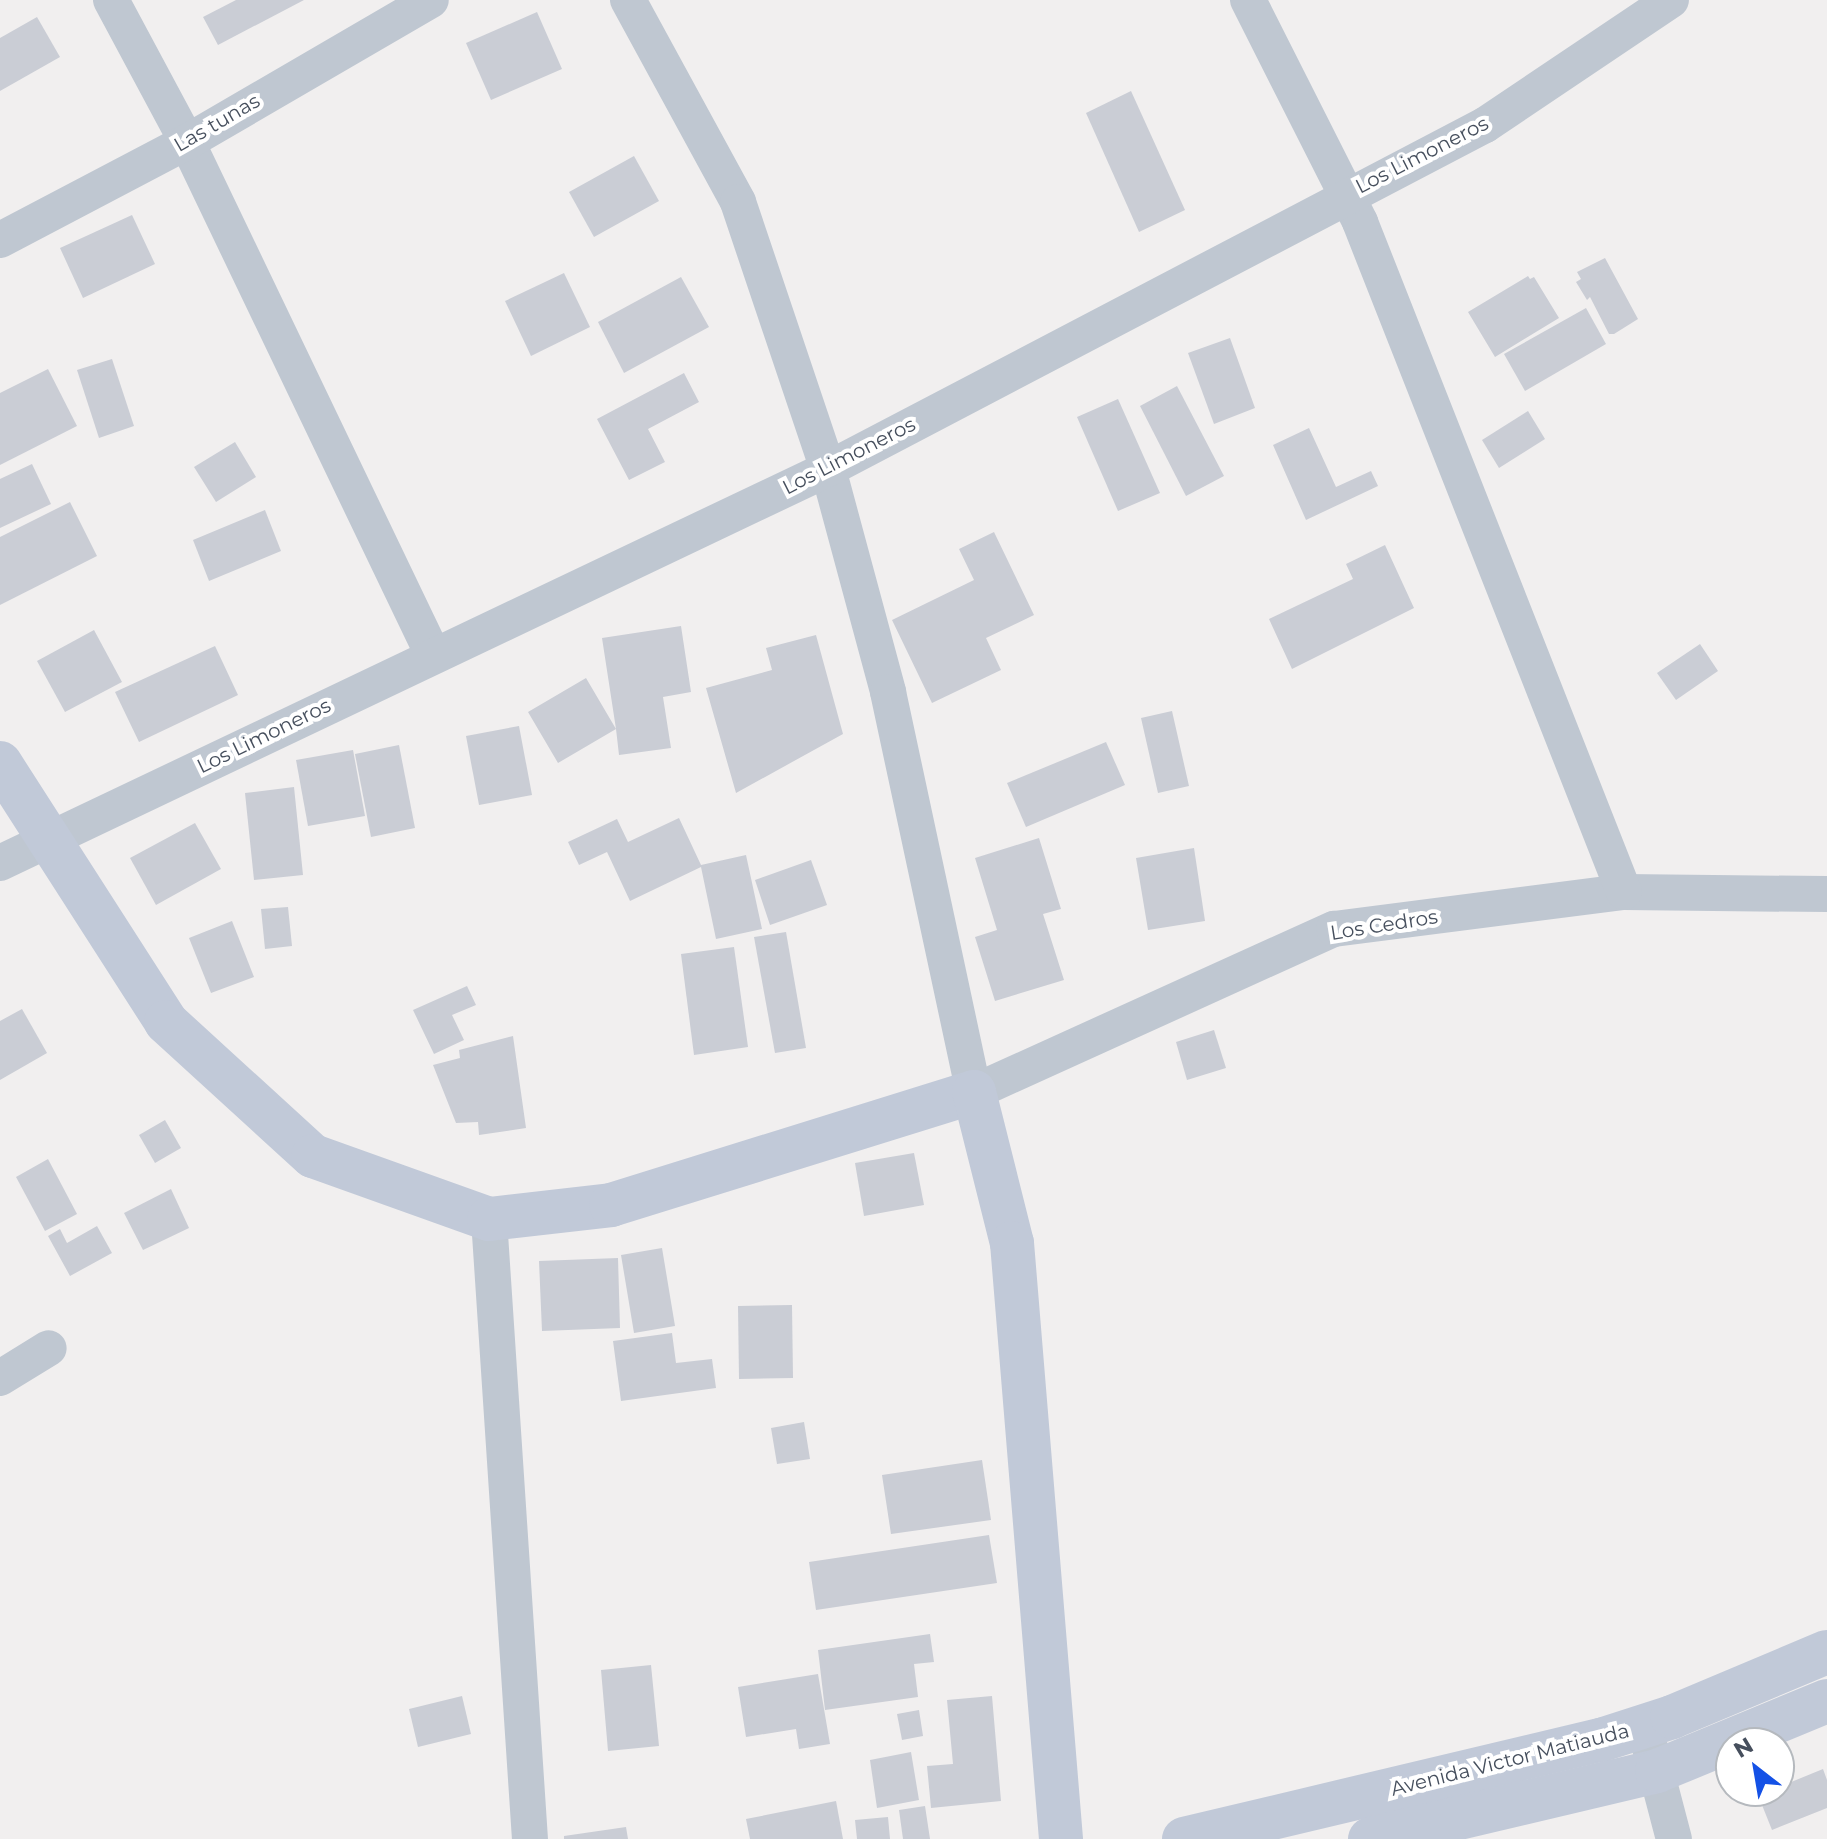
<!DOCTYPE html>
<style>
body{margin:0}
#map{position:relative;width:1827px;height:1839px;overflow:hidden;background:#f1efef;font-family:Montserrat,sans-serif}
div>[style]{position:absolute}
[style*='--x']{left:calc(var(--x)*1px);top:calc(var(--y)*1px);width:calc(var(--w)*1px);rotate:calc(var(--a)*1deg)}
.building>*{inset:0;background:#cacdd5}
.street>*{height:36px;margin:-18px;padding:0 18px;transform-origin:18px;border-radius:18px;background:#bfc7d1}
.secondary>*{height:44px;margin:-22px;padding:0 22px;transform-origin:22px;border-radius:22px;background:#c1c9d8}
span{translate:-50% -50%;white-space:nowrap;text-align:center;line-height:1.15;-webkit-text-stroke:8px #fff;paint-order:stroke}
.street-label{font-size:20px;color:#464f5d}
.north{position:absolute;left:1715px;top:1727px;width:80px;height:80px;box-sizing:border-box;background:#fff;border:2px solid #b5b9be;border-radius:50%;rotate:329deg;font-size:22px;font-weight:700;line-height:32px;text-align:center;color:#464f5d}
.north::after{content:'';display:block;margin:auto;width:28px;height:36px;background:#1451e6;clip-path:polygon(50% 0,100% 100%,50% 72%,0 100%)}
</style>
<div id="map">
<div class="building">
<div style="clip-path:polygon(236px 0,304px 0,218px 45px,203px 17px)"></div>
<div style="clip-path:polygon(537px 12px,562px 69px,491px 100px,466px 43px)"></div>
<div style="clip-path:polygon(37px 17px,60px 57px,0 91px,0 38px)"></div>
<div style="clip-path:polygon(1131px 91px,1185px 210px,1139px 232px,1086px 113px)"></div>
<div style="clip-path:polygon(634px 156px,659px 201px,594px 237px,569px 192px)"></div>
<div style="clip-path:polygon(132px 215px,155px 264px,83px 298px,60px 248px)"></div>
<div style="clip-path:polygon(1605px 258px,1638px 319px,1614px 334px,1609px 334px,1590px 297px,1587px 300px,1576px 282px,1581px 279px,1577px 272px)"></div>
<div style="clip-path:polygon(564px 273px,590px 327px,531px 356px,505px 301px)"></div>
<div style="clip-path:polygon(1528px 276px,1530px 279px,1534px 277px,1559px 318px,1495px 357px,1468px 312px)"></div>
<div style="clip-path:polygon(681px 277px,709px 327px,624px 373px,598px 322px)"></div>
<div style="clip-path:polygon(1586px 308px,1606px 344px,1525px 391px,1504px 354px)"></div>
<div style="clip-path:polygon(1230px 338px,1255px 408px,1214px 424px,1188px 353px)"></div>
<div style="clip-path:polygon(112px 359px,134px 426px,99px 438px,77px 370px)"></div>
<div style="clip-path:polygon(48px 369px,77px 426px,0 465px,0 393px)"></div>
<div style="clip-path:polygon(684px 373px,699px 402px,648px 429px,665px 462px,629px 480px,597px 419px)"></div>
<div style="clip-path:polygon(1177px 386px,1224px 476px,1186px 496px,1140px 406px)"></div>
<div style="clip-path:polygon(1118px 399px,1160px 493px,1118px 511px,1077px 417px)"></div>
<div style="clip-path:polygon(1528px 411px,1545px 439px,1499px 468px,1482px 440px)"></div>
<div style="clip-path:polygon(1309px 428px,1336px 487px,1371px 471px,1378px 486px,1306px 520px,1273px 445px)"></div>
<div style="clip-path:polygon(235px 442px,256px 477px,216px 502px,194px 467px)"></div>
<div style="clip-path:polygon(32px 464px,51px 504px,0 528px,0 479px)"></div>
<div style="clip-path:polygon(70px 502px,97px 556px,0 605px,0 537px)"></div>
<div style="clip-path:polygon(265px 510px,281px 551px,209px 581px,193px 540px)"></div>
<div style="clip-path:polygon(994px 532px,1034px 615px,986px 638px,1001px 670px,932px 703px,892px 620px,974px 580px,959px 549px)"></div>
<div style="clip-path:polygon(1385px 545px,1414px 608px,1292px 669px,1269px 619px,1353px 579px,1346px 564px)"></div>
<div style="clip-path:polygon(681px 626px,691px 692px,663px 697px,671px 748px,619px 755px,616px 729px,558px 763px,528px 712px,586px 678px,616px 729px,602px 638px)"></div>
<div style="clip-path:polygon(94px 630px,122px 682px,65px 712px,37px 661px)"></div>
<div style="clip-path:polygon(816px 635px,843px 734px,736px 793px,706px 688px,772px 670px,766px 648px)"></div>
<div style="clip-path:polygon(1700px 644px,1718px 671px,1676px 700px,1657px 673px)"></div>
<div style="clip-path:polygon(215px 646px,238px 695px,139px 742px,115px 692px)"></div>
<div style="clip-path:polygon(1172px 711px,1189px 786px,1158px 793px,1141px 718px)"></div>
<div style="clip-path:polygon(519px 726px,532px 795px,479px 805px,466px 736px)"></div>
<div style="clip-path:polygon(1106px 742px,1125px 785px,1026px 827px,1007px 783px)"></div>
<div style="clip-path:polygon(399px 745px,415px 828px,371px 837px,355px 754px)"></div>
<div style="clip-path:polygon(353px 750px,365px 816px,308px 826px,296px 760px)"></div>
<div style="clip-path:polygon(294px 787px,303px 875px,254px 880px,245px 793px)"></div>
<div style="clip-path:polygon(679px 818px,701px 865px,746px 855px,762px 929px,716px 939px,701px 867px,630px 901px,607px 852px,579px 865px,568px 842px,617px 819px,628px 842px)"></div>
<div style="clip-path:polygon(195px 823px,221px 869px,156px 905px,130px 858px)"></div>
<div style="clip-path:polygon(1039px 838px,1061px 909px,1043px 914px,1064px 980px,995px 1001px,975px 937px,997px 930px,975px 858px)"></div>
<div style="clip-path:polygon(1194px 848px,1205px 921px,1148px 930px,1136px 858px)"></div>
<div style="clip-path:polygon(811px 860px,827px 905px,770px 925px,755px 880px)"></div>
<div style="clip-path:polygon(288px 907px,292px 946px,265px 949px,261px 909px)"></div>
<div style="clip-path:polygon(232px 921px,254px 977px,211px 993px,189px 938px)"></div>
<div style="clip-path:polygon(786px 932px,806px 1048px,775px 1053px,754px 937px)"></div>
<div style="clip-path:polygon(734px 947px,748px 1047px,694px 1055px,681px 954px)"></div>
<div style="clip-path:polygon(467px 986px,476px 1005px,452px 1015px,464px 1040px,434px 1054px,413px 1010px)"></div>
<div style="clip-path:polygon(22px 1009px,47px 1053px,0 1080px,0 1021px)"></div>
<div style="clip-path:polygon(1214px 1030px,1226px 1068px,1187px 1080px,1176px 1042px)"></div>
<div style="clip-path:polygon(513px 1036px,526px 1128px,479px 1135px,478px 1122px,456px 1123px,433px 1065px,460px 1058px,459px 1050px)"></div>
<div style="clip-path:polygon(165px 1120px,181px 1148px,155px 1163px,139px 1135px)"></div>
<div style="clip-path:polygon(914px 1153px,924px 1205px,864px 1216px,855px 1163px)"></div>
<div style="clip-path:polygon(48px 1159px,77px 1214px,45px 1231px,16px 1177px)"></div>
<div style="clip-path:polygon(171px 1189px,189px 1228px,143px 1250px,124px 1213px)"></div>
<div style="clip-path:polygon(97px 1226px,112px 1253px,70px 1276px,48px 1236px,60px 1229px,67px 1243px)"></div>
<div style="clip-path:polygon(662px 1248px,675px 1326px,634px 1333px,621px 1255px)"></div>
<div style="clip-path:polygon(618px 1258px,620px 1328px,542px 1331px,539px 1261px)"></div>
<div style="clip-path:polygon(792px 1305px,793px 1378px,739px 1379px,738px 1306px)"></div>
<div style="clip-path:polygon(672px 1333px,676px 1363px,712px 1359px,716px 1388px,621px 1401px,613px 1341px)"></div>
<div style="clip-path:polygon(804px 1422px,810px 1459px,777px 1464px,771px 1428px)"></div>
<div style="clip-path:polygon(982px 1460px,991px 1520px,891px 1534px,882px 1475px)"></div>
<div style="clip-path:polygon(989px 1535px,997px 1583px,816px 1610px,809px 1562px)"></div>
<div style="clip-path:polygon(930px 1634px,934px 1662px,914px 1664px,918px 1697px,825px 1710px,818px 1650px)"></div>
<div style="clip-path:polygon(651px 1665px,659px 1746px,608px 1751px,601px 1670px)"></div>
<div style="clip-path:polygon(818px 1674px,830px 1744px,799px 1749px,796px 1729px,746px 1737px,738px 1687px)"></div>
<div style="clip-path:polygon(462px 1696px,471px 1734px,418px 1747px,409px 1709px)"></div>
<div style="clip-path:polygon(992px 1696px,1001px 1801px,931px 1808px,927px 1766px,953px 1764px,947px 1700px)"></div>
<div style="clip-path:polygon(919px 1710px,923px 1736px,902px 1740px,897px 1714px)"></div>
<div style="clip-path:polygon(911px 1752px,919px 1800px,877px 1808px,870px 1760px)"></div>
<div style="clip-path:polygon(1823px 1769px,1827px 1780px,1827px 1808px,1772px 1830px,1758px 1795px,1779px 1791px,1779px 1787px)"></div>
<div style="clip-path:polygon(836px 1801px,843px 1839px,750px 1839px,746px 1819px)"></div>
<div style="clip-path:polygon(925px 1806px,930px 1839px,903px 1839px,899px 1810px)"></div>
<div style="clip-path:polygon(888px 1817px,890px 1839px,857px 1839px,855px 1820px)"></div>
<div style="clip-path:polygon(626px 1827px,628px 1839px,564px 1839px,564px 1836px)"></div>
</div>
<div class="street">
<div style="--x:111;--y:0;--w:161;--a:61.8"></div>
<div style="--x:187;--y:142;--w:569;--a:64.38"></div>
<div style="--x:628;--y:0;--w:230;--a:61.4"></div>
<div style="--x:738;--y:202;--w:282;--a:71.4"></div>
<div style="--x:828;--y:469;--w:231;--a:74.9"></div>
<div style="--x:888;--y:692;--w:409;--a:77.9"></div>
<div style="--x:974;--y:1092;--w:395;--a:-24.4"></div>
<div style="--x:1334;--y:929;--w:292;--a:-7.3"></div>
<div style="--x:1624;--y:892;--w:203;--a:0.6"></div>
<div style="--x:1248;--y:0;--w:249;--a:63.2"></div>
<div style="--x:1360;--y:222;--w:720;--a:68.49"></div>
<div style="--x:0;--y:240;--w:211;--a:-27.7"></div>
<div style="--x:187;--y:142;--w:282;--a:-30.2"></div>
<div style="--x:0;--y:863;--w:917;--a:-25.45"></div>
<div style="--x:828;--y:469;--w:742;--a:-27.64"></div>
<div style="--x:1485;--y:125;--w:224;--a:-33.9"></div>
<div style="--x:489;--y:1219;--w:621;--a:86.22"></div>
<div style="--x:0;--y:1378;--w:57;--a:-31.5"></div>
<div style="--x:1649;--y:1744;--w:98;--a:75.3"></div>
</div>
<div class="secondary">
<div style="--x:0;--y:763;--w:308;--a:57.3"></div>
<div style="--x:166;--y:1022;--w:199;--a:42.4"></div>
<div style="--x:313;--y:1156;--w:187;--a:19.7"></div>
<div style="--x:489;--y:1219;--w:123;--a:-6.5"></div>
<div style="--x:611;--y:1205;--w:380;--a:-17.3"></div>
<div style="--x:974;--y:1092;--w:156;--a:75.9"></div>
<div style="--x:1012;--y:1243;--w:598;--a:85.3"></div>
<div style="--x:1184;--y:1839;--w:429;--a:-13.4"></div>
<div style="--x:1601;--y:1740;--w:75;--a:-17.9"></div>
<div style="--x:1672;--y:1717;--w:168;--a:-22.8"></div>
<div style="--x:1370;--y:1839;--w:295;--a:-13.3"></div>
<div style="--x:1657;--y:1771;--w:184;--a:-22.4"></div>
</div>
<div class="street-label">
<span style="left:217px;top:123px;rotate:-30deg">Las tunas</span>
<span style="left:1422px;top:155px;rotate:-27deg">Los Limoneros</span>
<span style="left:849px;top:456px;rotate:-27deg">Los Limoneros</span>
<span style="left:264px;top:736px;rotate:-26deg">Los Limoneros</span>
<span style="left:1384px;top:925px;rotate:-9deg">Los Cedros</span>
<span style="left:1510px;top:1760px;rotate:-14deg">Avenida Victor Matiauda</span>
</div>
<div class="north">N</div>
</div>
